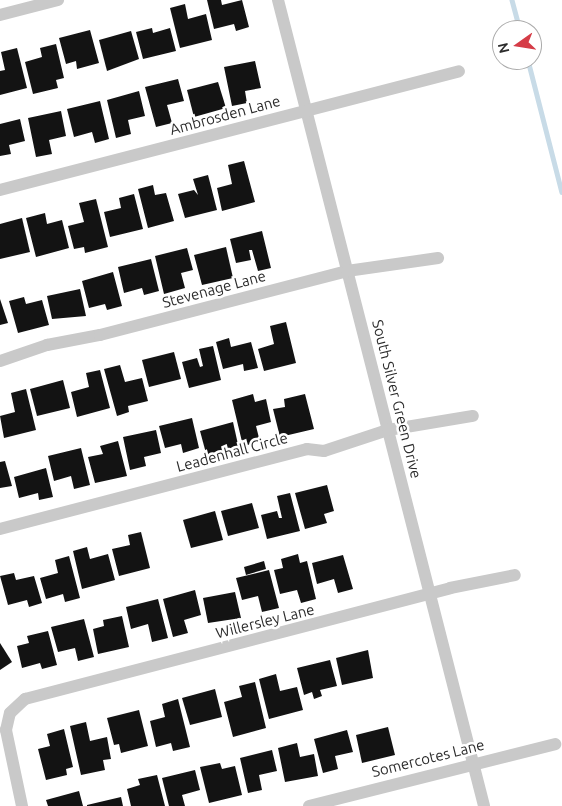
<!DOCTYPE html>
<style>
body{margin:0}
#map{position:relative;width:562px;height:806px;overflow:hidden;background:#fff;font-family:Ubuntu,sans-serif}
div>[style]{position:absolute}
[style*='--x']{left:calc(var(--x)*1px);top:calc(var(--y)*1px);width:calc(var(--w)*1px);rotate:calc(var(--a)*1deg)}
.stream>*{height:4.5px;margin:-2.25px;padding:0 2.25px;transform-origin:2.25px;border-radius:2.25px;background:#c8dbe7}
.building>*{inset:0;background:#131313}
.street>*{height:12px;margin:-6px;padding:0 6px;transform-origin:6px;border-radius:6px;background:#c9c9c9}
span{translate:-50% -50%;white-space:nowrap;text-align:center;line-height:1.15;-webkit-text-stroke:5px #fff;paint-order:stroke}
.street-label{font-size:15px;color:#2c2c2c}
.north{position:absolute;left:492px;top:20px;width:50px;height:50px;box-sizing:border-box;background:#fff;border:1px solid #ababab;border-radius:50%;rotate:257deg;font-size:14px;font-weight:700;line-height:20px;text-align:center;color:#2c2c2c}
.north::after{content:'';display:block;margin:auto;width:18px;height:22px;background:#d53c47;clip-path:polygon(50% 0,100% 100%,50% 72%,0 100%)}
</style>
<div id="map">
<div class="stream">
<div style="--x:512;--y:0;--w:31;--a:75"></div>
<div style="--x:528;--y:60;--w:136;--a:75.6"></div>
</div>
<div class="building">
<div style="clip-path:polygon(207px 0,221px 0,222px 5px,242px 0,249px 27px,236px 31px,234px 24px,214px 29px)"></div>
<div style="clip-path:polygon(185px 4px,188px 19px,206px 14px,212px 40px,180px 48px,170px 8px)"></div>
<div style="clip-path:polygon(152px 28px,153px 33px,170px 28px,176px 51px,143px 59px,136px 32px)"></div>
<div style="clip-path:polygon(90px 30px,99px 63px,77px 69px,76px 61px,66px 64px,59px 38px)"></div>
<div style="clip-path:polygon(131px 31px,139px 59px,107px 71px,99px 40px)"></div>
<div style="clip-path:polygon(56px 44px,64px 78px,56px 80px,58px 88px,33px 94px,25px 62px,42px 57px,40px 48px)"></div>
<div style="clip-path:polygon(17px 48px,27px 88px,0 95px,0 71px,5px 70px,1px 52px)"></div>
<div style="clip-path:polygon(255px 61px,261px 88px,245px 91px,247px 103px,232px 106px,224px 67px)"></div>
<div style="clip-path:polygon(178px 79px,184px 101px,167px 105px,172px 123px,156px 127px,145px 87px)"></div>
<div style="clip-path:polygon(218px 82px,226px 108px,194px 117px,187px 90px)"></div>
<div style="clip-path:polygon(139px 91px,145px 116px,128px 120px,131px 134px,116px 138px,107px 100px)"></div>
<div style="clip-path:polygon(100px 101px,109px 139px,95px 143px,92px 132px,74px 137px,67px 109px)"></div>
<div style="clip-path:polygon(61px 111px,66px 136px,49px 140px,52px 154px,36px 157px,28px 118px)"></div>
<div style="clip-path:polygon(20px 119px,25px 141px,9px 145px,11px 154px,0 156px,0 124px)"></div>
<div style="clip-path:polygon(244px 161px,255px 202px,222px 211px,217px 188px,232px 184px,228px 165px)"></div>
<div style="clip-path:polygon(208px 175px,217px 210px,185px 218px,178px 194px,194px 190px,198px 195px,193px 179px)"></div>
<div style="clip-path:polygon(153px 185px,155px 195px,166px 193px,174px 221px,148px 228px,138px 189px)"></div>
<div style="clip-path:polygon(134px 194px,143px 229px,110px 237px,104px 212px,121px 208px,119px 198px)"></div>
<div style="clip-path:polygon(96px 199px,108px 247px,85px 253px,84px 247px,74px 249px,68px 226px,84px 222px,79px 203px)"></div>
<div style="clip-path:polygon(45px 213px,47px 224px,62px 220px,69px 248px,36px 257px,26px 218px)"></div>
<div style="clip-path:polygon(22px 218px,30px 252px,0 259px,0 224px)"></div>
<div style="clip-path:polygon(262px 231px,271px 268px,258px 271px,252px 250px,249px 250px,251px 260px,236px 263px,230px 239px)"></div>
<div style="clip-path:polygon(226px 247px,233px 278px,202px 285px,194px 255px)"></div>
<div style="clip-path:polygon(187px 248px,193px 270px,181px 273px,185px 288px,164px 294px,155px 256px)"></div>
<div style="clip-path:polygon(151px 259px,159px 291px,144px 295px,142px 288px,124px 293px,118px 267px)"></div>
<div style="clip-path:polygon(113px 272px,122px 306px,107px 310px,105px 304px,89px 308px,82px 281px)"></div>
<div style="clip-path:polygon(80px 289px,86px 316px,52px 319px,47px 296px)"></div>
<div style="clip-path:polygon(24px 297px,26px 304px,42px 300px,49px 325px,18px 333px,9px 301px)"></div>
<div style="clip-path:polygon(0 299px,8px 323px,0 325px)"></div>
<div style="clip-path:polygon(286px 322px,296px 363px,264px 371px,258px 349px,274px 344px,270px 326px)"></div>
<div style="clip-path:polygon(229px 338px,231px 347px,251px 342px,258px 368px,244px 371px,243px 364px,223px 369px,216px 342px)"></div>
<div style="clip-path:polygon(213px 346px,221px 380px,189px 388px,182px 362px,197px 358px,200px 367px,203px 366px,199px 349px)"></div>
<div style="clip-path:polygon(174px 352px,181px 379px,149px 387px,142px 360px)"></div>
<div style="clip-path:polygon(120px 365px,125px 382px,142px 378px,148px 401px,128px 406px,129px 412px,117px 416px,104px 369px)"></div>
<div style="clip-path:polygon(100px 370px,110px 408px,77px 417px,71px 392px,89px 387px,86px 373px)"></div>
<div style="clip-path:polygon(63px 380px,70px 408px,37px 416px,30px 389px)"></div>
<div style="clip-path:polygon(26px 389px,36px 430px,4px 438px,0 416px,15px 412px,11px 393px)"></div>
<div style="clip-path:polygon(253px 394px,255px 402px,266px 399px,271px 422px,256px 426px,260px 442px,243px 446px,232px 400px)"></div>
<div style="clip-path:polygon(305px 394px,314px 429px,280px 437px,273px 409px,285px 407px,284px 399px)"></div>
<div style="clip-path:polygon(192px 418px,199px 448px,183px 453px,181px 444px,165px 448px,159px 426px)"></div>
<div style="clip-path:polygon(233px 422px,239px 449px,207px 457px,200px 431px)"></div>
<div style="clip-path:polygon(156px 430px,161px 453px,144px 457px,146px 466px,130px 470px,123px 437px)"></div>
<div style="clip-path:polygon(118px 441px,127px 476px,95px 483px,88px 457px,103px 454px,100px 446px)"></div>
<div style="clip-path:polygon(81px 448px,90px 485px,74px 489px,71px 476px,54px 481px,48px 456px)"></div>
<div style="clip-path:polygon(5px 461px,12px 486px,0 488px,0 462px)"></div>
<div style="clip-path:polygon(46px 468px,53px 497px,39px 500px,38px 493px,19px 498px,14px 477px)"></div>
<div style="clip-path:polygon(327px 485px,334px 511px,324px 514px,327px 523px,305px 529px,295px 493px)"></div>
<div style="clip-path:polygon(290px 493px,300px 531px,267px 539px,261px 515px,277px 511px,279px 518px,282px 518px,277px 496px)"></div>
<div style="clip-path:polygon(252px 503px,259px 528px,228px 536px,221px 511px)"></div>
<div style="clip-path:polygon(215px 511px,223px 540px,191px 548px,183px 520px)"></div>
<div style="clip-path:polygon(141px 532px,150px 568px,119px 576px,112px 549px,130px 545px,128px 535px)"></div>
<div style="clip-path:polygon(87px 547px,90px 559px,108px 554px,115px 580px,82px 589px,73px 551px)"></div>
<div style="clip-path:polygon(298px 554px,300px 563px,307px 561px,316px 599px,301px 603px,297px 590px,280px 594px,274px 570px,283px 568px,281px 559px)"></div>
<div style="clip-path:polygon(343px 555px,353px 589px,338px 593px,334px 579px,317px 584px,312px 563px)"></div>
<div style="clip-path:polygon(69px 556px,80px 598px,65px 602px,63px 594px,46px 599px,40px 578px,58px 573px,55px 560px)"></div>
<div style="clip-path:polygon(264px 561px,266px 569px,246px 575px,244px 567px)"></div>
<div style="clip-path:polygon(269px 570px,279px 608px,262px 612px,258px 596px,242px 600px,236px 578px)"></div>
<div style="clip-path:polygon(14px 573px,16px 580px,34px 576px,42px 603px,29px 607px,27px 600px,8px 605px,0 576px)"></div>
<div style="clip-path:polygon(195px 590px,201px 615px,184px 620px,188px 633px,173px 637px,163px 599px)"></div>
<div style="clip-path:polygon(235px 592px,241px 618px,208px 623px,203px 598px)"></div>
<div style="clip-path:polygon(158px 599px,168px 638px,152px 642px,148px 624px,131px 629px,126px 607px)"></div>
<div style="clip-path:polygon(122px 616px,129px 647px,98px 654px,93px 629px,104px 626px,103px 620px)"></div>
<div style="clip-path:polygon(84px 619px,94px 657px,78px 661px,75px 648px,58px 652px,51px 627px)"></div>
<div style="clip-path:polygon(48px 631px,57px 665px,42px 669px,40px 663px,22px 668px,17px 646px,29px 643px,27px 636px)"></div>
<div style="clip-path:polygon(0 643px,12px 662px,0 670px)"></div>
<div style="clip-path:polygon(368px 650px,373px 678px,342px 685px,336px 658px)"></div>
<div style="clip-path:polygon(330px 660px,337px 686px,320px 690px,322px 696px,314px 699px,312px 692px,304px 695px,297px 668px)"></div>
<div style="clip-path:polygon(276px 674px,280px 691px,297px 687px,303px 710px,269px 719px,259px 679px)"></div>
<div style="clip-path:polygon(255px 682px,266px 728px,233px 737px,224px 702px,242px 697px,239px 686px)"></div>
<div style="clip-path:polygon(215px 689px,222px 717px,190px 725px,182px 698px)"></div>
<div style="clip-path:polygon(178px 699px,190px 747px,173px 751px,171px 743px,156px 747px,150px 721px,165px 717px,162px 704px)"></div>
<div style="clip-path:polygon(139px 710px,148px 746px,121px 753px,119px 744px,114px 745px,107px 718px)"></div>
<div style="clip-path:polygon(86px 722px,90px 741px,107px 737px,111px 759px,103px 760px,105px 770px,81px 775px,70px 726px)"></div>
<div style="clip-path:polygon(388px 727px,395px 755px,362px 763px,356px 735px)"></div>
<div style="clip-path:polygon(64px 729px,73px 767px,66px 769px,67px 775px,46px 780px,38px 749px,50px 746px,47px 734px)"></div>
<div style="clip-path:polygon(347px 730px,353px 752px,335px 756px,338px 769px,323px 773px,314px 739px)"></div>
<div style="clip-path:polygon(297px 743px,300px 757px,314px 754px,318px 776px,285px 782px,278px 748px)"></div>
<div style="clip-path:polygon(272px 750px,277px 771px,259px 775px,262px 790px,248px 793px,240px 758px)"></div>
<div style="clip-path:polygon(220px 763px,222px 769px,235px 766px,242px 795px,209px 803px,200px 767px)"></div>
<div style="clip-path:polygon(195px 770px,200px 790px,182px 795px,185px 806px,169px 806px,162px 778px)"></div>
<div style="clip-path:polygon(157px 775px,165px 806px,131px 806px,127px 789px,140px 785px,138px 779px)"></div>
<div style="clip-path:polygon(79px 791px,83px 806px,48px 806px,46px 800px)"></div>
<div style="clip-path:polygon(121px 797px,123px 806px,87px 806px,87px 805px)"></div>
</div>
<div class="street">
<div style="--x:278;--y:0;--w:832;--a:75.66"></div>
<div style="--x:0;--y:15;--w:60;--a:-14.5"></div>
<div style="--x:0;--y:190;--w:474;--a:-14.5"></div>
<div style="--x:0;--y:361;--w:50;--a:-18.8"></div>
<div style="--x:47;--y:345;--w:54;--a:-10.7"></div>
<div style="--x:100;--y:335;--w:255;--a:-14.5"></div>
<div style="--x:347;--y:271;--w:92;--a:-8.1"></div>
<div style="--x:0;--y:529;--w:317;--a:-14.6"></div>
<div style="--x:307;--y:449;--w:17;--a:7"></div>
<div style="--x:324;--y:451;--w:67;--a:-18.2"></div>
<div style="--x:388;--y:430;--w:86;--a:-9.4"></div>
<div style="--x:22;--y:806;--w:78;--a:-101.9"></div>
<div style="--x:6;--y:730;--w:17;--a:-77"></div>
<div style="--x:10;--y:713;--w:21;--a:-43"></div>
<div style="--x:25;--y:699;--w:439;--a:-14.6"></div>
<div style="--x:450;--y:588;--w:66;--a:-11.3"></div>
<div style="--x:309;--y:806;--w:254;--a:-14.1"></div>
</div>
<div class="street-label">
<span style="left:225px;top:115px;rotate:-15deg">Ambrosden Lane</span>
<span style="left:214px;top:289px;rotate:-15deg">Stevenage Lane</span>
<span style="left:397px;top:399px;rotate:76deg">South Silver Green Drive</span>
<span style="left:232px;top:452px;rotate:-15deg">Leadenhall Circle</span>
<span style="left:265px;top:621px;rotate:-14deg">Willersley Lane</span>
<span style="left:428px;top:758px;rotate:-14deg">Somercotes Lane</span>
</div>
<div class="north">N</div>
</div>
